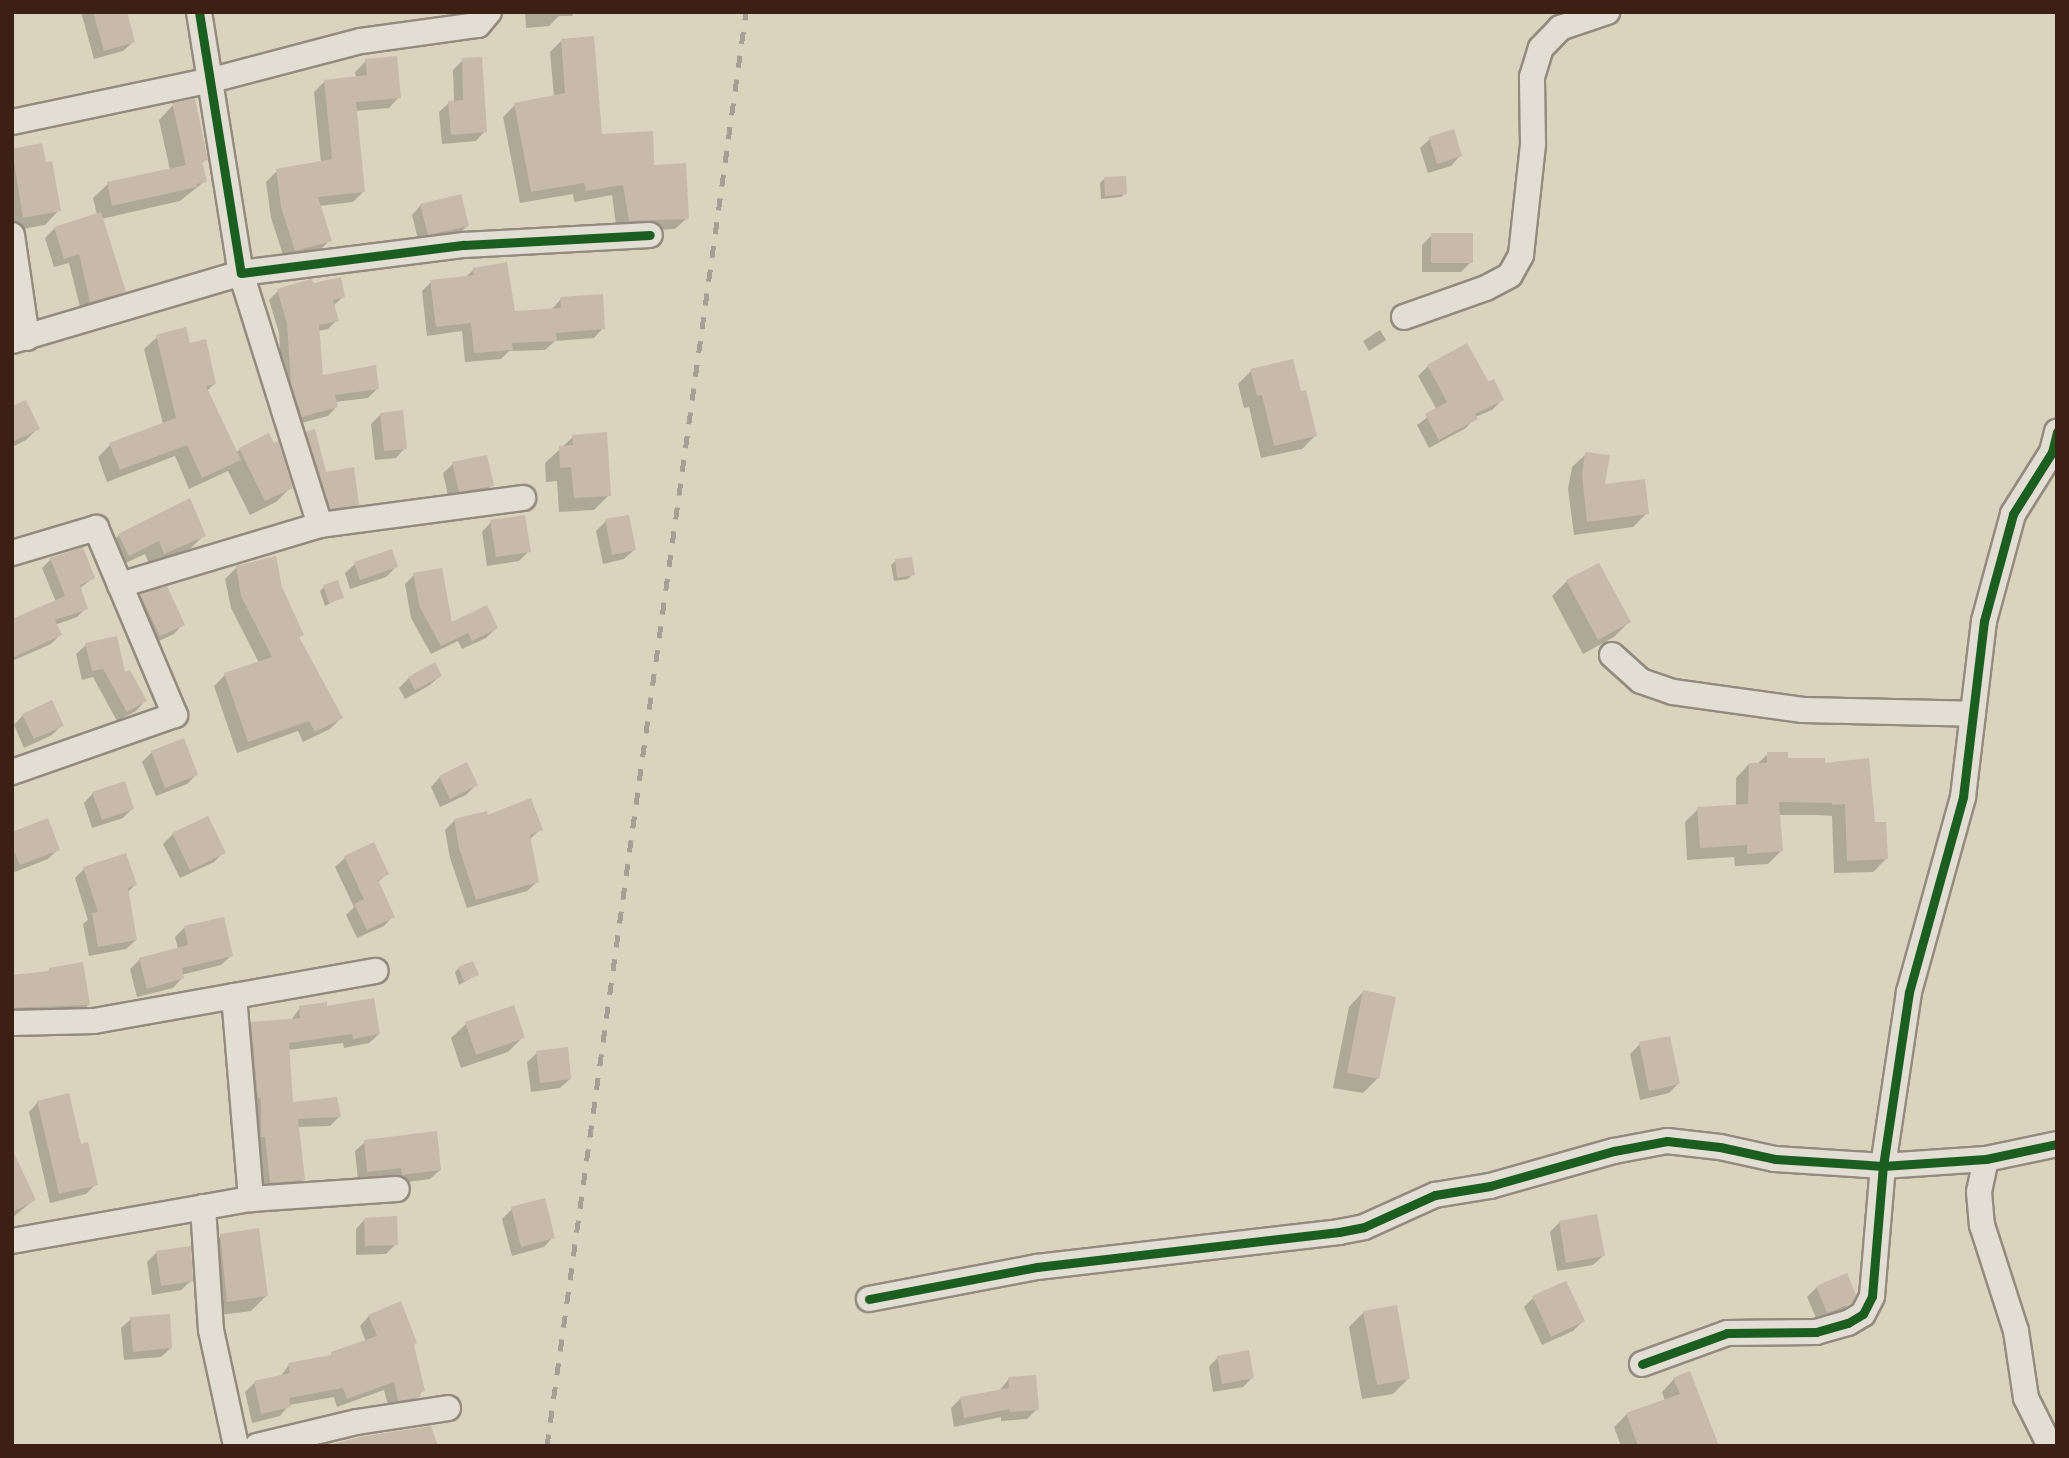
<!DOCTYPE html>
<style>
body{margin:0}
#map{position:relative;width:2069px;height:1458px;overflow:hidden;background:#dad3bd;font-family:"IM FELL French Canon",serif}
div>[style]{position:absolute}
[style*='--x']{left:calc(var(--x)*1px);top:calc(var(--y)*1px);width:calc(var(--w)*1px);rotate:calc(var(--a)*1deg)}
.shadow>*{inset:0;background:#0003}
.building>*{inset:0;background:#c7baa8}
.roads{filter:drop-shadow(2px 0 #938b7e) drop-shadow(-2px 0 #938b7e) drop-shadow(0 2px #938b7e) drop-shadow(0 -2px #938b7e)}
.street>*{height:24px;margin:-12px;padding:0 12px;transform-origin:12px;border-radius:12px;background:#e2ded3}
.rail>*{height:5px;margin-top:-2.5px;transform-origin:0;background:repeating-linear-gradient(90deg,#a59f95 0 12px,transparent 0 24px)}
.cycleway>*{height:9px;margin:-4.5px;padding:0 4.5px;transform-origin:4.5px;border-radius:4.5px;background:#1b5e20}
span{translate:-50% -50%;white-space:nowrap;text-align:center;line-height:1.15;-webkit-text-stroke:5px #efe6cc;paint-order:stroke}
.frame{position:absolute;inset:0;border:14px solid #3d2014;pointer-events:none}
</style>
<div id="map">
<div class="shadow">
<div style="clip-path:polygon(81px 12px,125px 12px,133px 42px,123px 51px,94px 59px)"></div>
<div style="clip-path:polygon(525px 12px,575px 12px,572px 16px,559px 16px,549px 26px,526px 28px)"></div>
<div style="clip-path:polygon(561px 41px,600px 136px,652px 167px,687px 218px,675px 229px,617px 232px,612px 195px,574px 202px,573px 194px,520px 203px,503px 117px,515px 105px,554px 97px,550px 52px)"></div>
<div style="clip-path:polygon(463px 60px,485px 131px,476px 141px,442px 144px,439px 112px,449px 103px,454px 102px,453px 70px)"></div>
<div style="clip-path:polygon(366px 61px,399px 97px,389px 108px,355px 111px,363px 192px,353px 202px,319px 206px,330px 240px,319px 251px,285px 261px,271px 218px,266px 182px,277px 171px,321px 163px,314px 92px,325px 81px,356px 78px,355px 72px)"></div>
<div style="clip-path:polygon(173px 105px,206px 159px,201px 164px,205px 181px,180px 201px,101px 219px,124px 291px,114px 301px,81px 311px,69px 263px,54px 267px,45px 238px,55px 228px,97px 215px,93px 198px,108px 184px,170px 170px,159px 120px)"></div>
<div style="clip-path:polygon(1430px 139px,1460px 156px,1451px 166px,1428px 173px,1420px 148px)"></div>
<div style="clip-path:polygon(12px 150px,59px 210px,45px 225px,12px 231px)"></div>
<div style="clip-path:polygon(1104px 179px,1125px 193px,1121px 197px,1101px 199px,1100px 183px)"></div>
<div style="clip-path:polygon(421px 205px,467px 226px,458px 235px,419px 243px,412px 215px)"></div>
<div style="clip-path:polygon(1432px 235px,1471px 262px,1461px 272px,1422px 272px,1422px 245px)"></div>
<div style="clip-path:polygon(474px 269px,513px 312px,552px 309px,561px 299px,603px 328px,594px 338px,555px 341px,545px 350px,509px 351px,501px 359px,465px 362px,462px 331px,427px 336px,422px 291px,431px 282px,465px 278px)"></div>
<div style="clip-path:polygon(313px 285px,343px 297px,333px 306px,337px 320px,328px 329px,318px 331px,321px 377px,377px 389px,368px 398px,335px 402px,336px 407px,328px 416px,293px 425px,283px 393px,279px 333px,269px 300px,278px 291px)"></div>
<div style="clip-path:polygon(1380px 330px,1386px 340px,1369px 351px,1363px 341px)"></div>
<div style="clip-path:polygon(157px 337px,189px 345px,215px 383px,207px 391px,236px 453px,240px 449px,291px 487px,276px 502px,250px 515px,228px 471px,189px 489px,175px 456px,107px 482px,98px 457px,110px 445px,163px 424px,144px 349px)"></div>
<div style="clip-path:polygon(1466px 345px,1488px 384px,1502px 400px,1492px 410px,1475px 417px,1466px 428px,1429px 448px,1417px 425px,1437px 410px,1418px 376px,1428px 366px)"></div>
<div style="clip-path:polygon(1251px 371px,1315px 436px,1302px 449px,1261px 458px,1249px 407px,1244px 408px,1238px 384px)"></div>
<div style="clip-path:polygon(12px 408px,37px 429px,26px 440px,12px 447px)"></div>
<div style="clip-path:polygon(381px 414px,405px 448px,396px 458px,375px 460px,371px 424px)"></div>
<div style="clip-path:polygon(307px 434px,325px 474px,358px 504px,349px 513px,322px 516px,299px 442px)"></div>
<div style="clip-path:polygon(573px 437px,609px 495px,594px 510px,559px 512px,557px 481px,546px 482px,545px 463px)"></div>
<div style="clip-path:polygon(1586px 454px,1603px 486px,1647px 513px,1633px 527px,1574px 535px,1568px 489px,1572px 467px)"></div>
<div style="clip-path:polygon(453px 464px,492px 485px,482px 495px,449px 500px,443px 473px)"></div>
<div style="clip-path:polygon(189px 500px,204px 535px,190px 549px,150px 566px,145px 554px,115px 568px,105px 549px,119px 535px)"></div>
<div style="clip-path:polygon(606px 521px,634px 550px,624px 559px,603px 564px,596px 531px)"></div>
<div style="clip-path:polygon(491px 522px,529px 551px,519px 561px,487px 566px,482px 532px)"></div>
<div style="clip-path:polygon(51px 559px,93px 578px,79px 589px,86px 608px,77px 617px,55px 625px,60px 635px,51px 644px,12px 661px,12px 618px,13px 621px,56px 602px,42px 568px)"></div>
<div style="clip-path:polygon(896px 561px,913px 574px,908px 579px,894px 581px,891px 565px)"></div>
<div style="clip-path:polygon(355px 564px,396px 567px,386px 577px,350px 589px,345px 573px)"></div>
<div style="clip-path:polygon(237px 567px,302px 634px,298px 639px,341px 718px,330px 729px,303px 742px,298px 731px,237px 753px,214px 686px,225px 675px,259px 663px,231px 608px,225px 579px)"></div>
<div style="clip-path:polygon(414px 575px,450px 625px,496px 628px,486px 638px,462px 649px,458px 641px,431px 654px,411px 618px,405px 584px)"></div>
<div style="clip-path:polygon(1567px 581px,1629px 622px,1614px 637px,1583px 654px,1552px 596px)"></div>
<div style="clip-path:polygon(324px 587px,342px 597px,325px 606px,320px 591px)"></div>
<div style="clip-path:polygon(141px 596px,183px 624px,174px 634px,150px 645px,132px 605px)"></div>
<div style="clip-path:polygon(86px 645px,124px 675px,145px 701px,136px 711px,117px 721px,93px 677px,82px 680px,76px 654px)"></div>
<div style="clip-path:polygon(434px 665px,440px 676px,430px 685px,405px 699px,399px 688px,409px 678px)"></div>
<div style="clip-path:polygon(23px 715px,62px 725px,52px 735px,24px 748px,14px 725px)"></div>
<div style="clip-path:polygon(152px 752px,196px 775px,187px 784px,156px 796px,142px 762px)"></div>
<div style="clip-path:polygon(1768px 754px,1823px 765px,1874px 824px,1886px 859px,1873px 872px,1834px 873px,1832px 816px,1819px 815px,1779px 815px,1781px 851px,1768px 864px,1735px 866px,1734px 857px,1687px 860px,1685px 822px,1698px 809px,1736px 806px,1736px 778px,1749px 764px,1757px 764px)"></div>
<div style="clip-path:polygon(440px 777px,476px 785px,466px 795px,440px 807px,431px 787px)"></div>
<div style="clip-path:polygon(93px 793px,132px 809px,123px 818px,92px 828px,84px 803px)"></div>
<div style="clip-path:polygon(486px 817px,541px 829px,529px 840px,537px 882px,527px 891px,467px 908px,450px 858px,445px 830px,455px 820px)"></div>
<div style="clip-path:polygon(12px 834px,58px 849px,48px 859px,12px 873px)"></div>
<div style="clip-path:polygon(173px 834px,224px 852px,214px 862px,180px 878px,163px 844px)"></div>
<div style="clip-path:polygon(373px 844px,387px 874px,377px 883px,393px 916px,384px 926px,357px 938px,346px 915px,354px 907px,335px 867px,345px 858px)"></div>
<div style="clip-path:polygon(84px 869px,135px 885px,127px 893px,136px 940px,126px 949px,89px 956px,83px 924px,88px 920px,75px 878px)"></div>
<div style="clip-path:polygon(184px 928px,231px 956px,221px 965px,181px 975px,182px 978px,173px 988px,137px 997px,130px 969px,139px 960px,178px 949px,175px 937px)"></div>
<div style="clip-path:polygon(459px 968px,476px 975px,459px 985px,455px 972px)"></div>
<div style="clip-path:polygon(49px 970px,88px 1005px,79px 1014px,12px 1017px,12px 977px,46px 973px)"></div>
<div style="clip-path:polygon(1363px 992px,1378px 1078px,1363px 1093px,1333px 1088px,1349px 1007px)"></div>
<div style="clip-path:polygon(300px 1008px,326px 1008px,379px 1034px,369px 1043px,344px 1048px,343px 1043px,288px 1050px,292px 1104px,339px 1117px,330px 1126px,298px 1127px,303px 1180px,294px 1189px,261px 1191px,243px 1033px,252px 1024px,291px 1020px)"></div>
<div style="clip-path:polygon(466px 1024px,523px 1037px,508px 1052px,461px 1068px,451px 1038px)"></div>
<div style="clip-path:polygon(1640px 1044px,1678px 1084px,1669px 1093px,1640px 1100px,1630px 1054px)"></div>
<div style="clip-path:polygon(537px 1053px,570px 1079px,560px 1088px,531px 1092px,527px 1062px)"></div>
<div style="clip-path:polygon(38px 1102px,79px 1146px,96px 1184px,86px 1194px,50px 1203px,29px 1112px)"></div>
<div style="clip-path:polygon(365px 1142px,440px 1170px,430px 1179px,393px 1184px,392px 1176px,358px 1180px,355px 1151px)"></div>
<div style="clip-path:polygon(12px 1159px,34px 1200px,12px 1218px)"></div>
<div style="clip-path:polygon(512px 1209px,553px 1237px,544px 1247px,512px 1256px,502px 1219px)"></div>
<div style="clip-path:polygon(365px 1219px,396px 1244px,386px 1254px,356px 1255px,356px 1229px)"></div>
<div style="clip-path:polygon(1560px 1222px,1603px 1256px,1593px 1265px,1557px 1271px,1550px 1232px)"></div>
<div style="clip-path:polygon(221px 1236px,266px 1296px,251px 1311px,212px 1316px,206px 1251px)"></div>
<div style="clip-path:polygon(156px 1253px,191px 1281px,181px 1290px,152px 1295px,147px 1262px)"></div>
<div style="clip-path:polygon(1817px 1287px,1850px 1302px,1840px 1313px,1818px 1322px,1807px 1297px)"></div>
<div style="clip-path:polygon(1533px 1298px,1583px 1321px,1573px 1331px,1542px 1345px,1524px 1307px)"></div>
<div style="clip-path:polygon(1364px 1312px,1408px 1379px,1393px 1394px,1362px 1399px,1349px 1327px)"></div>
<div style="clip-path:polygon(369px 1316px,412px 1346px,423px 1390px,409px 1406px,389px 1409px,384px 1390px,337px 1407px,334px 1397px,289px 1405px,280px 1416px,252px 1423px,245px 1392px,255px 1382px,280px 1377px,289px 1365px,328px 1357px,366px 1342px,360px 1326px)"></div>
<div style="clip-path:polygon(131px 1319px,171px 1348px,161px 1357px,124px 1360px,121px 1328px)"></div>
<div style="clip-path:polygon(1218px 1357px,1252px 1378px,1243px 1387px,1213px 1392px,1209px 1367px)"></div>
<div style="clip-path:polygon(1009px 1379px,1037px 1409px,1027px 1419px,1001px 1421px,1001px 1417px,954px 1427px,951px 1408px,960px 1399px,999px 1391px)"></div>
<div style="clip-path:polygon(1674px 1379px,1713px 1446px,1621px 1446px,1614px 1427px,1627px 1414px,1665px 1401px,1662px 1392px)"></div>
</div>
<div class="building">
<div style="clip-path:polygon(93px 12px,127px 12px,135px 42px,104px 51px)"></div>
<div style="clip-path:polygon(594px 36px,602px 134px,653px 131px,654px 165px,686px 163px,689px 219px,629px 221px,623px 185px,586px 191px,584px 183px,531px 192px,514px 103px,565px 93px,561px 39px)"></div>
<div style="clip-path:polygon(397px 56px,401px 98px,356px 102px,365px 192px,318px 197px,332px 241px,295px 251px,281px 207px,276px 169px,332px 159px,324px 80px,367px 75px,365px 59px)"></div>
<div style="clip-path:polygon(482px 57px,487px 132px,451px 135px,448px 101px,463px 100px,462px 58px)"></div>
<div style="clip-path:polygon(195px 99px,208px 160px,202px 161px,207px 182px,196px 184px,197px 187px,112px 206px,107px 182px,186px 165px,172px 103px)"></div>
<div style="clip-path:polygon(1454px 129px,1462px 156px,1437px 164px,1429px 137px)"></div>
<div style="clip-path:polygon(42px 143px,46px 162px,52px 161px,61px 211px,23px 218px,12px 149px)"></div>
<div style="clip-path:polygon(1126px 176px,1127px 194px,1105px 196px,1104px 177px)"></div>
<div style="clip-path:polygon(461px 194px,469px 226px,428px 235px,420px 204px)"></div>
<div style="clip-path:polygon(101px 212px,126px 292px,90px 302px,79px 254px,64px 259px,54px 227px)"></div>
<div style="clip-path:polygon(1431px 233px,1473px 233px,1473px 263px,1431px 263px)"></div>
<div style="clip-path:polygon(507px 262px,515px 311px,561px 308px,560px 297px,603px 294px,605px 329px,556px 333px,557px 341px,512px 343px,513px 350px,474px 353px,471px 323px,436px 327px,430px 280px,474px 275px,473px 268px)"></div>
<div style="clip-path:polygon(341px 277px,345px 297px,333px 300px,339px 321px,319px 325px,323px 375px,376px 365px,379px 389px,335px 395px,338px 407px,302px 417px,291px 383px,287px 324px,277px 289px,311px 279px,314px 283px)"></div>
<div style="clip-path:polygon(186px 327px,190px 343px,206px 339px,216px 384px,206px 386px,241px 460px,202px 478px,187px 445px,120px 470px,109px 443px,176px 418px,156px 335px)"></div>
<div style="clip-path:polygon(1467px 343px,1488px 381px,1494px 379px,1504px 400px,1475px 414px,1478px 419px,1439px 440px,1425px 414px,1447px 402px,1427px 365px)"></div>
<div style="clip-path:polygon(1293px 359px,1301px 391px,1306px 390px,1317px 436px,1274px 446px,1262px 395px,1257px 396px,1250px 369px)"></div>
<div style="clip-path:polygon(26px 400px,40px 429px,12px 442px,12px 406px)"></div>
<div style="clip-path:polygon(403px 410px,407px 449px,384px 451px,380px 413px)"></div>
<div style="clip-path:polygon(315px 429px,326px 472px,354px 467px,359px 505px,330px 509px,306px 432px)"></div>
<div style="clip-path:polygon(607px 432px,611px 496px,574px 498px,571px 467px,560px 468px,559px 446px,573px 445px,572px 435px)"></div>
<div style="clip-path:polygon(269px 433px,274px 443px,278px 441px,293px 488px,265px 501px,239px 448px)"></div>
<div style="clip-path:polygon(1585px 452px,1610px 455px,1605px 484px,1645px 479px,1649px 514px,1587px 522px,1582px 474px)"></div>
<div style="clip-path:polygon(487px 455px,494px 486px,459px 492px,452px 462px)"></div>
<div style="clip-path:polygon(190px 498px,206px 536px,164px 554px,159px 541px,129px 556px,118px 534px)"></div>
<div style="clip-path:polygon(525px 515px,531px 552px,496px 557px,490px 520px)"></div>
<div style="clip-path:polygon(629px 515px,636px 550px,612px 555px,605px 519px)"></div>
<div style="clip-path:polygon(83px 547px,95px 578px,80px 585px,88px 609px,55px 620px,62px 635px,12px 658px,12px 619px,65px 596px,50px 558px)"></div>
<div style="clip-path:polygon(392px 549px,398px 567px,360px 580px,354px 562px)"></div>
<div style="clip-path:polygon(276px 556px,282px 587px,304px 635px,299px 637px,343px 718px,315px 732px,309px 721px,248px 742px,224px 673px,272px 657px,241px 596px,236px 566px)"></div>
<div style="clip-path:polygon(912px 557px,915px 575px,897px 578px,895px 559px)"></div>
<div style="clip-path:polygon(1599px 563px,1631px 622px,1598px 640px,1566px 580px)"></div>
<div style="clip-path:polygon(442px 568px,452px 622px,487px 605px,498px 628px,472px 641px,468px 633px,441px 646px,420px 608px,413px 573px)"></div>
<div style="clip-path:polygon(338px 580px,344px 598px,329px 603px,323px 585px)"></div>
<div style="clip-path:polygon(167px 586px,185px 625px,160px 636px,140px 594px)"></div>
<div style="clip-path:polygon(117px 636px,125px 672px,130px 670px,147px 701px,127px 712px,103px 669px,92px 671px,85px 643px)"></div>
<div style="clip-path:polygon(435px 662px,442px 676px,415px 690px,408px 677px)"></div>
<div style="clip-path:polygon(52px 700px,64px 726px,34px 739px,22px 714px)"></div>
<div style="clip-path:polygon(184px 738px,198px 775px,165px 788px,151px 751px)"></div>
<div style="clip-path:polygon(1767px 752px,1788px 752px,1788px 758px,1825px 758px,1825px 763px,1869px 758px,1875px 822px,1886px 822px,1888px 859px,1847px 861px,1845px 804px,1832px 805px,1832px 803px,1779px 802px,1783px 851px,1747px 854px,1747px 845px,1700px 848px,1697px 807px,1748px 804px,1749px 763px,1767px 763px)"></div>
<div style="clip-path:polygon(467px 762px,478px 785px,450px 799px,439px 776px)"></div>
<div style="clip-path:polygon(125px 781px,134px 809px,102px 820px,92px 792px)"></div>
<div style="clip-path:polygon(531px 798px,543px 830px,530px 835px,539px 882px,476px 900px,459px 848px,454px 819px,487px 811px,488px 815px)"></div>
<div style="clip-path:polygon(208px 816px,226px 853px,190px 870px,172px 833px)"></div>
<div style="clip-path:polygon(48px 818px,60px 850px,20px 865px,12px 846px,12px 832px)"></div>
<div style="clip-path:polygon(374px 842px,389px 874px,378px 880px,395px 917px,367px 930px,354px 904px,364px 899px,344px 856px)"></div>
<div style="clip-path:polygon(126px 853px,137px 885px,128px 888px,137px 940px,98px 947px,92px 913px,98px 912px,83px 867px)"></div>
<div style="clip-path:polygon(224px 917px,233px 956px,182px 968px,184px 978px,147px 989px,139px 958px,188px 945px,184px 926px)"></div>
<div style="clip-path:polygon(473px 961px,479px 975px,464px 981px,458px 967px)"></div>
<div style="clip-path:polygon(83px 962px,90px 1005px,12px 1008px,12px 975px,49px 971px,49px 968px)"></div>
<div style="clip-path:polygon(1363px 990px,1396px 997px,1379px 1079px,1347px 1073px)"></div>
<div style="clip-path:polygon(374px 998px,380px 1034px,353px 1039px,352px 1034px,289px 1043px,293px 1102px,337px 1097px,341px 1117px,298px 1119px,305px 1180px,270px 1183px,265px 1137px,261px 1137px,261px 1098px,258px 1098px,251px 1022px,300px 1018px,299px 1006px,327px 1002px,327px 1006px)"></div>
<div style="clip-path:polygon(514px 1005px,525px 1038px,476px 1055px,465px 1022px)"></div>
<div style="clip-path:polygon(1670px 1036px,1680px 1084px,1649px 1091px,1639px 1042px)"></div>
<div style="clip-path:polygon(568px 1047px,571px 1079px,540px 1083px,536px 1051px)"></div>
<div style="clip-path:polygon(69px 1093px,81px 1144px,88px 1142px,98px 1185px,59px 1194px,37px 1101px)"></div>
<div style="clip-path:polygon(437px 1131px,441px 1170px,402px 1175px,401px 1168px,367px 1172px,364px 1140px)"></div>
<div style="clip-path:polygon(12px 1149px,36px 1200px,12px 1212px)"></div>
<div style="clip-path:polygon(545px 1198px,555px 1238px,521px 1247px,511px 1207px)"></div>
<div style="clip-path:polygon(1597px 1214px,1605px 1256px,1566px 1263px,1559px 1221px)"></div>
<div style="clip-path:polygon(397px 1216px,398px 1245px,365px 1246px,364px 1218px)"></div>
<div style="clip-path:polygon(259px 1228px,268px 1296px,227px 1302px,220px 1234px)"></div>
<div style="clip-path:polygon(191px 1246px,193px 1281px,161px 1286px,156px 1251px)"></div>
<div style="clip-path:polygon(1847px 1273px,1856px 1295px,1852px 1303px,1827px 1313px,1816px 1286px)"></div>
<div style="clip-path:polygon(1566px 1281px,1585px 1321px,1551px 1337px,1532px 1296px)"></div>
<div style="clip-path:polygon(401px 1301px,417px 1343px,414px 1345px,425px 1391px,419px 1392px,421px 1397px,398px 1401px,394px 1382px,347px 1399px,343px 1388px,289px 1398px,291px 1407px,261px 1414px,254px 1381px,290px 1373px,288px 1363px,331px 1355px,331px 1352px,377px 1336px,368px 1315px)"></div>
<div style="clip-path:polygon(1397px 1305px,1410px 1379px,1377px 1385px,1363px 1311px)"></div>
<div style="clip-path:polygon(170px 1314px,172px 1348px,133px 1352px,130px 1317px)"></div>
<div style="clip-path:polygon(1249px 1350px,1254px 1378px,1222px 1384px,1217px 1356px)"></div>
<div style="clip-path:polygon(1690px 1371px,1719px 1446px,1638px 1446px,1626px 1413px,1680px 1394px,1673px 1378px)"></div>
<div style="clip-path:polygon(1036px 1375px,1039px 1410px,1010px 1412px,1010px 1409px,964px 1418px,960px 1397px,1009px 1388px,1008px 1377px)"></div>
<div style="clip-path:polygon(431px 1426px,438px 1446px,326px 1446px,360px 1437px)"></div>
</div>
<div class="roads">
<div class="street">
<div style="--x:199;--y:12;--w:264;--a:80.9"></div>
<div style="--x:241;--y:273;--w:225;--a:-7.2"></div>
<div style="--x:464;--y:245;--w:186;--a:-3.1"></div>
<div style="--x:12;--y:122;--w:204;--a:-11.9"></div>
<div style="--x:212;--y:80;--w:154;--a:-14.7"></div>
<div style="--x:361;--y:41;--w:118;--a:-7.8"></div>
<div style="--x:478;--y:25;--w:17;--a:-50"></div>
<div style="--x:12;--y:235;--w:104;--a:81.7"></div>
<div style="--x:1404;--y:317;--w:87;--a:-19.5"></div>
<div style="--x:1486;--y:288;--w:27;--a:-28"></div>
<div style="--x:1510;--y:275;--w:23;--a:-61"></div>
<div style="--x:1521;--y:255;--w:112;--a:-83.8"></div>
<div style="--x:1533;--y:144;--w:67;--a:-90.9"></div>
<div style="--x:1532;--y:77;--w:30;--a:-73"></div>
<div style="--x:1541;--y:48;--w:28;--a:-46"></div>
<div style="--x:1560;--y:28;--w:50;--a:-18.8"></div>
<div style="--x:12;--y:341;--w:239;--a:-16.5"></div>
<div style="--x:241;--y:273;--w:264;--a:72.6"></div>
<div style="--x:12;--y:553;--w:88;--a:-16.6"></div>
<div style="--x:96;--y:528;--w:203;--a:67.1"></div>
<div style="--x:175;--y:715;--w:173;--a:160.7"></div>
<div style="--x:120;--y:585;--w:209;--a:-16.7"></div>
<div style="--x:320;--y:525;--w:205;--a:-7.6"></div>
<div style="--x:1612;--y:655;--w:39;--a:42"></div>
<div style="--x:1641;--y:681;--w:34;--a:19"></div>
<div style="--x:1673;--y:692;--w:131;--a:7.9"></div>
<div style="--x:1803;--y:710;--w:170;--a:1.3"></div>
<div style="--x:234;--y:996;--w:204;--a:85.2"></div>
<div style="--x:12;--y:1023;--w:82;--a:-1.4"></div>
<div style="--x:94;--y:1021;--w:286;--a:-10.1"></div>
<div style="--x:1986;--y:1159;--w:34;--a:102"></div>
<div style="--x:1979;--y:1192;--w:33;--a:85"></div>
<div style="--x:1982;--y:1225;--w:111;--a:72.2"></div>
<div style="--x:2016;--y:1331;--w:68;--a:81.5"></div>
<div style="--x:2026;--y:1398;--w:54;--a:63.4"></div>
<div style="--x:203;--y:1207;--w:123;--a:86.3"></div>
<div style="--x:211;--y:1330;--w:119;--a:77.8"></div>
<div style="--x:12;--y:1241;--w:243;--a:-10"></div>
<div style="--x:251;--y:1199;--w:146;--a:-3.9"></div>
<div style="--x:869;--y:1299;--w:171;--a:-10.8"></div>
<div style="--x:1037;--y:1267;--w:304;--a:-6.6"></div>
<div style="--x:1339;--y:1232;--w:25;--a:-11"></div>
<div style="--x:1364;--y:1227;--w:78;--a:-24.3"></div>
<div style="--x:1435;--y:1195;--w:56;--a:-9.3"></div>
<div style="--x:1490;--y:1186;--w:129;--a:-15.8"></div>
<div style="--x:1614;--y:1151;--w:54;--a:-10.7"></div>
<div style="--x:1667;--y:1141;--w:53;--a:6.5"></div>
<div style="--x:1720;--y:1147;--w:56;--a:12.3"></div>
<div style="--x:1775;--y:1159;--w:108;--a:3.7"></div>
<div style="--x:1883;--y:1166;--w:103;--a:-3.9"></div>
<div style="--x:1986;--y:1159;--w:73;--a:-11.9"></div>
<div style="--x:1642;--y:1364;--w:90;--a:-20"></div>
<div style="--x:1727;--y:1333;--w:89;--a:-0.6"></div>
<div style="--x:1816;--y:1332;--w:33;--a:-16"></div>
<div style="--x:1848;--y:1323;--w:17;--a:-31"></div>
<div style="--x:1863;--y:1314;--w:20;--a:-63"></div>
<div style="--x:1872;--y:1296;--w:130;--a:-85.2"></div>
<div style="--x:1883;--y:1166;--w:176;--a:-81.5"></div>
<div style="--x:1909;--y:992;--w:202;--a:-74.5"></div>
<div style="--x:1963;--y:797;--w:177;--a:-83.2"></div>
<div style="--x:1984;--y:621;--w:111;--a:-74.8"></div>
<div style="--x:2013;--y:514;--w:73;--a:-57.8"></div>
<div style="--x:2052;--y:452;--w:21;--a:-76"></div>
<div style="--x:257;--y:1446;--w:103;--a:-13.5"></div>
<div style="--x:357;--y:1422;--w:92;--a:-8.7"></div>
</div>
</div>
<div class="rail">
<div style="--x:547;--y:1446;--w:1448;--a:-82.1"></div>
</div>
<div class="cycleway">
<div style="--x:199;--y:12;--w:264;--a:80.9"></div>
<div style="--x:241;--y:273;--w:225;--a:-7.2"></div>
<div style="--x:464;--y:245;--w:186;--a:-3.1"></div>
<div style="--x:869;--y:1299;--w:171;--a:-10.8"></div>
<div style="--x:1037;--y:1267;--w:304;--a:-6.6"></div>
<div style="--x:1339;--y:1232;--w:25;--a:-11"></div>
<div style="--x:1364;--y:1227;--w:78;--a:-24.3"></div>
<div style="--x:1435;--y:1195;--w:56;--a:-9.3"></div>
<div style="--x:1490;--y:1186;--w:129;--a:-15.8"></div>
<div style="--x:1614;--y:1151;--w:54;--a:-10.7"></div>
<div style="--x:1667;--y:1141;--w:53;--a:6.5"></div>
<div style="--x:1720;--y:1147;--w:56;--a:12.3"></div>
<div style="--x:1775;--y:1159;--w:108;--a:3.7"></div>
<div style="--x:1883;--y:1166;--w:103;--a:-3.9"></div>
<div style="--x:1986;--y:1159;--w:73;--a:-11.9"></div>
<div style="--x:1642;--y:1364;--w:90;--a:-20"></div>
<div style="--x:1727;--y:1333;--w:89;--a:-0.6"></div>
<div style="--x:1816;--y:1332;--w:33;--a:-16"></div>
<div style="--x:1848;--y:1323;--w:17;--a:-31"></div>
<div style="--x:1863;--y:1314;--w:20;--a:-63"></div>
<div style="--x:1872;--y:1296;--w:130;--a:-85.2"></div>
<div style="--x:1883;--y:1166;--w:176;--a:-81.5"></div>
<div style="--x:1909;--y:992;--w:202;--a:-74.5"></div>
<div style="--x:1963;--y:797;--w:177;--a:-83.2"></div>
<div style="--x:1984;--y:621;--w:111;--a:-74.8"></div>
<div style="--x:2013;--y:514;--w:73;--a:-57.8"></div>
<div style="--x:2052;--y:452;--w:21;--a:-76"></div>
</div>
<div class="frame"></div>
</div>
